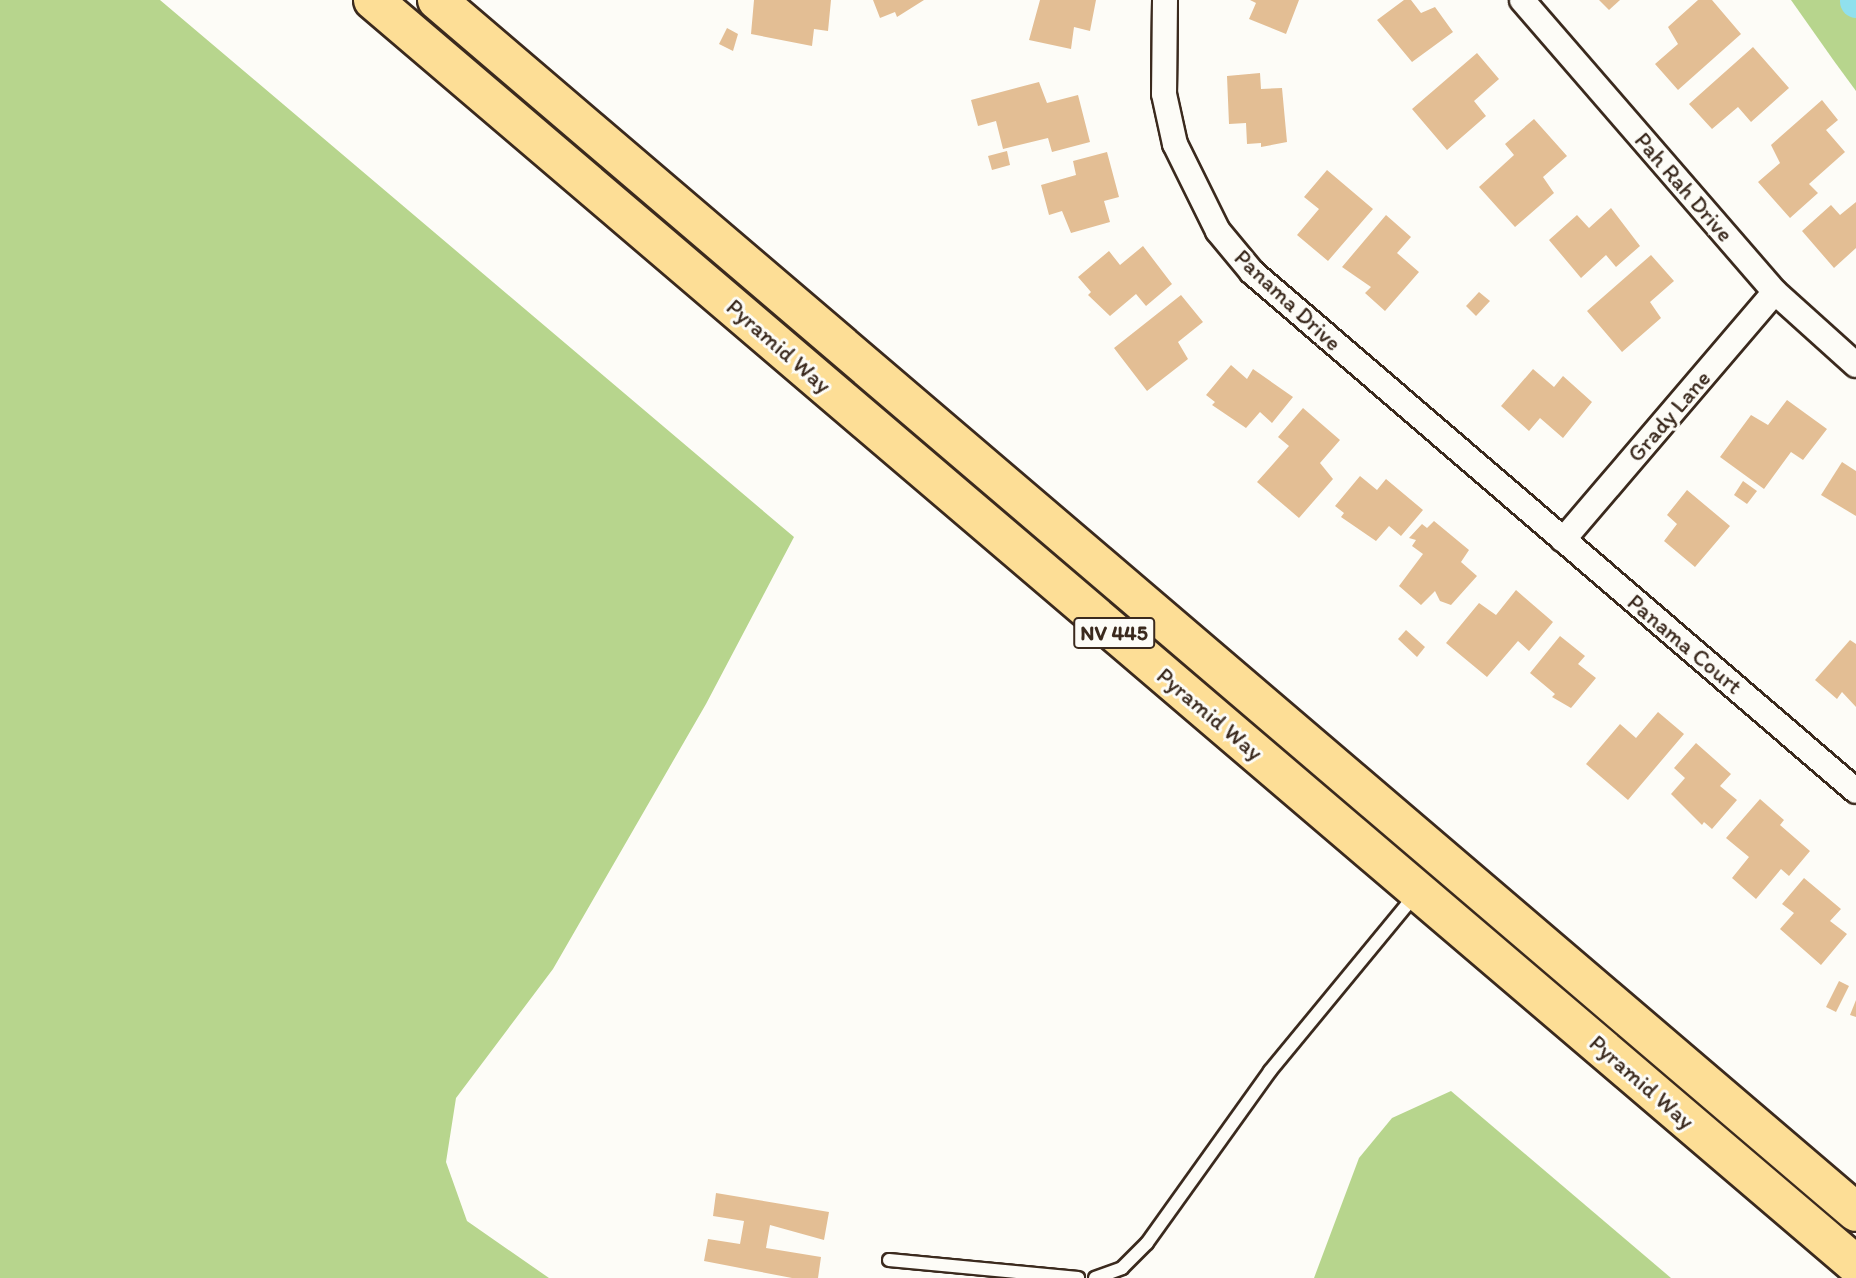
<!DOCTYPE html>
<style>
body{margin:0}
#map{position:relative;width:1856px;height:1278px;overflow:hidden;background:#fdfcf7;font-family:Itim,sans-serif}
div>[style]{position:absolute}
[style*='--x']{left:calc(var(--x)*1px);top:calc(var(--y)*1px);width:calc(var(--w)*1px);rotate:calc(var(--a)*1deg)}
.green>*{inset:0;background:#b7d58d}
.canal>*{height:33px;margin:-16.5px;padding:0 16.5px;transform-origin:16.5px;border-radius:16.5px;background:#90e0ed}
.building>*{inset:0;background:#e3be94}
.roads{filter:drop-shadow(2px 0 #3b2a1e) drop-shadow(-2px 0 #3b2a1e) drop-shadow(0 2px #3b2a1e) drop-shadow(0 -2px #3b2a1e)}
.service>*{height:12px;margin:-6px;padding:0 6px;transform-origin:6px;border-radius:6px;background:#fdfcf7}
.minor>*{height:24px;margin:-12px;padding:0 12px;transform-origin:12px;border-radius:12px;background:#fdfcf7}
.primary>*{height:38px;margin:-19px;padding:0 19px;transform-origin:19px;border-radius:19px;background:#fdde96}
span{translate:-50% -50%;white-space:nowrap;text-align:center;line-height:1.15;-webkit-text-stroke:6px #fdfcf7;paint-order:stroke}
.shield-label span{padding:2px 5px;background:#fdfcf7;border:2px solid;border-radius:5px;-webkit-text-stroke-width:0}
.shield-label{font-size:21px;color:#3b2a1e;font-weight:700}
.street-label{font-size:23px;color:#3b2a1e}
</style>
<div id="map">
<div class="green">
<div style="clip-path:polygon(0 0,160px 0,794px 537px,706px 704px,553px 969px,456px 1098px,446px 1162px,467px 1221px,549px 1278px,0 1278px)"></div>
<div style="clip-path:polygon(1791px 0,1856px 0,1856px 91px,1834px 61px)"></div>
<div style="clip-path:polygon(1451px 1091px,1671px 1278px,1314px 1278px,1359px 1158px,1392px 1118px)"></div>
</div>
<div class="canal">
<div style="--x:1856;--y:0;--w:1;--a:90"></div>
</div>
<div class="building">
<div style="clip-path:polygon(754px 0,831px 0,828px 31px,814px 29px,812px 46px,751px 34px)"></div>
<div style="clip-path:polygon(873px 0,924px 0,897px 17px,895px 12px,880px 18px)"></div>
<div style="clip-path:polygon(1040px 0,1096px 0,1090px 31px,1074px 27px,1071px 49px,1029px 40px)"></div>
<div style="clip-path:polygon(1250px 0,1299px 0,1286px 34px,1249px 19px,1256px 3px)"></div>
<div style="clip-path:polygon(1404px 0,1411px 0,1421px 13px,1435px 7px,1453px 32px,1412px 62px,1377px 20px)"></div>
<div style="clip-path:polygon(1599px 0,1620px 0,1609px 10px)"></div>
<div style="clip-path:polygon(1698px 0,1712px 0,1741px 34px,1678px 90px,1655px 64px,1678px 44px,1668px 27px)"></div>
<div style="clip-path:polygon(727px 28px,738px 34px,733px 51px,719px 44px)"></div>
<div style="clip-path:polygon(1753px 47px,1789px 88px,1751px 122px,1738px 107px,1712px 129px,1689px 104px)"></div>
<div style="clip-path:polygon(1477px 53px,1499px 79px,1474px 101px,1486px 116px,1447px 150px,1412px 109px)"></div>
<div style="clip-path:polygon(1260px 73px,1261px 89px,1282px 88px,1287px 142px,1261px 147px,1261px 143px,1247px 144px,1246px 123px,1229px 124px,1227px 76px)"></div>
<div style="clip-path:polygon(1039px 82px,1047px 103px,1078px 95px,1090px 142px,1052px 152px,1048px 138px,1003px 149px,996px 121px,978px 126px,971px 100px)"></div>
<div style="clip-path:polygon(1822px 100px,1838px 120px,1826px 130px,1845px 152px,1809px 184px,1818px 193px,1790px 218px,1758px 182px,1780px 163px,1771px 145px)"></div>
<div style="clip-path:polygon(1534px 119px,1567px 156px,1543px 177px,1554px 193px,1515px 227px,1479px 187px,1514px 155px,1505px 144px)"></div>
<div style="clip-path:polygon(1007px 151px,1010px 165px,992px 170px,988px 156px)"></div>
<div style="clip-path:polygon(1107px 152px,1119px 197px,1104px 201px,1110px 222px,1071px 233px,1062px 211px,1049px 215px,1041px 185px,1076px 175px,1073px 161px)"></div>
<div style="clip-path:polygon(1327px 170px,1373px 209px,1328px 261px,1297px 235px,1319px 209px,1304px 197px)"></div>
<div style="clip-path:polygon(1856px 202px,1856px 248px,1834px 268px,1802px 231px,1831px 205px,1840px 215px)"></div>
<div style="clip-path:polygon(1611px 208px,1640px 246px,1616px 267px,1606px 255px,1581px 278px,1549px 240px,1577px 215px,1589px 228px)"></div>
<div style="clip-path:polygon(1386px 215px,1411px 237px,1397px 253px,1419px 272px,1385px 311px,1365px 293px,1371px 287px,1342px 267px)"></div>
<div style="clip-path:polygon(1143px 246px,1172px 284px,1146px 306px,1136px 294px,1110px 316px,1088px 295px,1091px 292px,1078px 277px,1109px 251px,1120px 265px)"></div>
<div style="clip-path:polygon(1651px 255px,1674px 281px,1650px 302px,1661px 318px,1622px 352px,1587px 311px)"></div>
<div style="clip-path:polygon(1479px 292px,1490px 301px,1476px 316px,1466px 306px)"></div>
<div style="clip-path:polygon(1181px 295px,1203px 322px,1178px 342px,1188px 359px,1147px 391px,1114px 348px)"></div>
<div style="clip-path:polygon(1231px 365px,1247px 379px,1253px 369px,1293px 397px,1272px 423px,1260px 412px,1246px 428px,1212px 405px,1215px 402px,1206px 395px)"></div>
<div style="clip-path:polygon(1533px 369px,1554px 387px,1563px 376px,1592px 402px,1563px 438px,1540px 418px,1529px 431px,1501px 406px)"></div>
<div style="clip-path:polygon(1787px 400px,1827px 429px,1803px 460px,1791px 452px,1764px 489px,1720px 457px,1751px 415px,1768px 425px)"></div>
<div style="clip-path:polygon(1303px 408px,1340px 440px,1320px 463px,1333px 479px,1299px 518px,1257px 482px,1289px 446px,1278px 437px)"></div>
<div style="clip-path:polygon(1842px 462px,1856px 471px,1856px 516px,1821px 495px)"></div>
<div style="clip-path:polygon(1360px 476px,1377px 490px,1386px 479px,1423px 510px,1401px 536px,1389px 526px,1376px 541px,1341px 517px,1344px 513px,1335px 506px)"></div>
<div style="clip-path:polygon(1743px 481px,1757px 491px,1747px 504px,1734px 495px)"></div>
<div style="clip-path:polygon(1687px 490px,1730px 526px,1695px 567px,1664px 541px,1677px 524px,1667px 515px)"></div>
<div style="clip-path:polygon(1434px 521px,1469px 550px,1461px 562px,1477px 576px,1451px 605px,1440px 601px,1435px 591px,1421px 605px,1399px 586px,1423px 554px,1412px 546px,1416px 540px,1409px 538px,1422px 524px,1427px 528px)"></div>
<div style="clip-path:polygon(1516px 590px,1553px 622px,1529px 651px,1518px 641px,1487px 677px,1446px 643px,1479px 603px,1496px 615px)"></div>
<div style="clip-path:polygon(1406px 630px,1425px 647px,1417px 657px,1398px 639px)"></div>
<div style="clip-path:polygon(1560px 636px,1585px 656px,1578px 664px,1596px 678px,1571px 708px,1552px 697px,1555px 694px,1530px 673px)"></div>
<div style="clip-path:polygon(1850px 640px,1856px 644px,1856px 707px,1842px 692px,1837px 699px,1815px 680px)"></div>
<div style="clip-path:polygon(1658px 712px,1684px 734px,1628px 800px,1586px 764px,1620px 724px,1636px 738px)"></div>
<div style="clip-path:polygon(1696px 743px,1731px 774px,1720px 786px,1737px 800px,1712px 829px,1704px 822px,1702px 825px,1671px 794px,1685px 778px,1674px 768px)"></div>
<div style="clip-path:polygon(1760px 799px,1784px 820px,1780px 825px,1810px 851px,1789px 876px,1781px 869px,1756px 899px,1732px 878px,1749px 857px,1726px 838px)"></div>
<div style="clip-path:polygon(1804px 878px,1841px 909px,1830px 921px,1847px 934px,1821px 965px,1780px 929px,1794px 913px,1782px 904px)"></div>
<div style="clip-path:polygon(1839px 981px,1849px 986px,1836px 1012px,1826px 1007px)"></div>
<div style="clip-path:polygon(1856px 1000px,1856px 1017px,1850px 1015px)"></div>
<div style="clip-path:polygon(716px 1193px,829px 1212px,824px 1240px,770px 1225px,766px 1248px,821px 1257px,818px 1278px,792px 1278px,704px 1261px,708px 1239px,740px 1244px,744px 1221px,713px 1216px)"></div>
</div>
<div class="roads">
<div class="service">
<div style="--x:889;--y:1260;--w:190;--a:5.4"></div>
<div style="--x:1095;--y:1278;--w:29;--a:-20"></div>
<div style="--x:1122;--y:1268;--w:35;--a:-45"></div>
<div style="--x:1147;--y:1243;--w:211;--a:-54.4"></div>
<div style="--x:1270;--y:1071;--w:228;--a:-50.5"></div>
</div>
<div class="minor">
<div style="--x:1165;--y:0;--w:94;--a:90.6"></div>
<div style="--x:1164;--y:94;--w:51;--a:77.6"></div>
<div style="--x:1175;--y:144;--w:97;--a:63.7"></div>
<div style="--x:1218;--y:231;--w:53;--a:50.3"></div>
<div style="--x:1252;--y:272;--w:796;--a:40.67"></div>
<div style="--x:1522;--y:0;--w:386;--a:49.1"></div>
<div style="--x:1775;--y:292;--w:109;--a:42"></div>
<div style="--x:1563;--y:540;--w:326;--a:-49.5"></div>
</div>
<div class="primary">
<div style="--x:373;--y:0;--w:1949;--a:40.46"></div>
<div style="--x:437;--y:0;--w:1866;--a:40.5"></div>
</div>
</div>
<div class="shield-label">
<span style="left:1114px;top:633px">NV 445</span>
</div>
<div class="street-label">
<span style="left:1684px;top:187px;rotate:49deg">Pah Rah Drive</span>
<span style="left:1288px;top:300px;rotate:43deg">Panama Drive</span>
<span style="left:779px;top:346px;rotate:41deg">Pyramid Way</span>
<span style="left:1669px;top:416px;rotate:-49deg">Grady Lane</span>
<span style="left:1685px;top:644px;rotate:40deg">Panama Court</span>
<span style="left:1210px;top:714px;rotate:40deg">Pyramid Way</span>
<span style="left:1642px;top:1082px;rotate:41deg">Pyramid Way</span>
</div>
</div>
